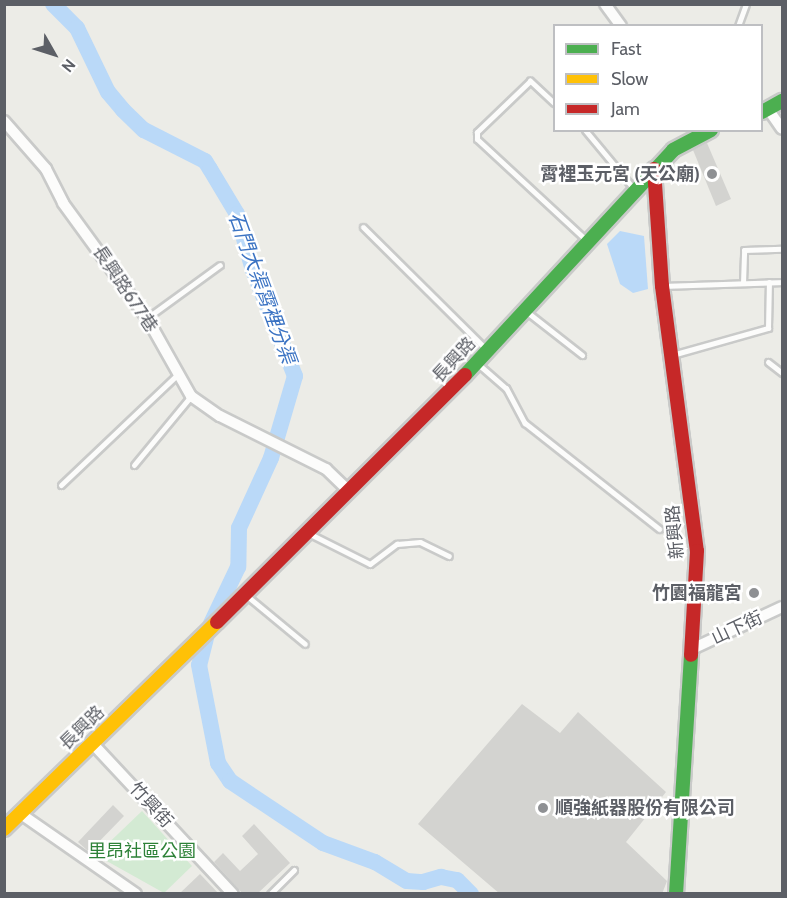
<!DOCTYPE html>
<meta charset="utf-8">
<style>
body{margin:0}
#map{position:relative;width:787px;height:898px;overflow:hidden;background:#ecece7;font-family:Cabin,"Noto Sans TC",sans-serif}
div>[style]{position:absolute}
[style*='--x']{left:calc(var(--x)*1px);top:calc(var(--y)*1px);width:calc(var(--w)*1px);rotate:calc(var(--a)*1deg)}
.green>*{inset:0;background:#d3ead3}
.water>*{inset:0;background:#bad9f8}
.river>*{height:16px;margin:-8px;padding:0 8px;transform-origin:8px;border-radius:8px;background:#bad9f8}
.building>*{inset:0;background:#d3d3d0}
.roads{filter:drop-shadow(2px 0 #c9cac9) drop-shadow(-2px 0 #c9cac9) drop-shadow(0 2px #c9cac9) drop-shadow(0 -2px #c9cac9)}
.lane>*{height:5px;margin:-2.5px;padding:0 2.5px;transform-origin:2.5px;border-radius:2.5px;background:#fcfcfb}
.street>*{height:10px;margin:-5px;padding:0 5px;transform-origin:5px;border-radius:5px;background:#fcfcfb}
.fast>*{height:14px;margin:-7px;padding:0 7px;transform-origin:7px;border-radius:7px;background:#4caf50}
.slow>*{height:14px;margin:-7px;padding:0 7px;transform-origin:7px;border-radius:7px;background:#ffc107}
.jam>*{height:14px;margin:-7px;padding:0 7px;transform-origin:7px;border-radius:7px;background:#c62828}
.dots>*{width:16px;height:16px;translate:-50% -50%;box-sizing:border-box;border:3px solid #fff;border-radius:50%}
span{translate:-50% -50%;white-space:nowrap;text-align:center;line-height:1.15;-webkit-text-stroke:5px #fff;paint-order:stroke}
.poi-label{font-size:18px;color:#5c5f66;font-weight:700}
.right{translate:-100% -50%;text-align:right}
.left{translate:0 -50%;text-align:left}
.street-label{font-size:18px;color:#5c5f66}
.park-label{font-size:18px;color:#2e8238}
.water-label{font-size:20px;color:#3b73c3;font-style:italic}
.frame{position:absolute;inset:0;border:6px solid #5c5f66;pointer-events:none}
.legend{position:absolute;left:553px;top:24px;width:210px;height:108px;box-sizing:border-box;background:#fff;border:2px solid #bebfc2;margin:0;padding:8px 10px;list-style:none;font-size:18px;color:#5c5f66}
.legend li{display:flex;align-items:center;gap:12px;height:30px}
.legend b{width:30px;border:2px solid #bebfc2}
.north{position:absolute;left:24px;top:24px;width:60px;height:60px;-webkit-text-stroke:4px #fff;paint-order:stroke;rotate:129deg;font-size:16px;font-weight:700;line-height:24px;text-align:center;color:#5c5f66}
.north::after{content:'';display:block;margin:auto;width:21px;height:27px;background:#5c5f66;clip-path:polygon(50% 0,100% 100%,50% 72%,0 100%)}
</style>
<div id="map">
<div class="green">
<div style="clip-path:polygon(142px 811px,192px 866px,164px 893px,96px 855px)"></div>
</div>
<div class="water">
<div style="clip-path:polygon(620px 231px,644px 236px,648px 289px,633px 293px,620px 284px,607px 244px)"></div>
</div>
<div class="river">
<div style="--x:53;--y:4;--w:34;--a:45"></div>
<div style="--x:77;--y:28;--w:71;--a:64.2"></div>
<div style="--x:108;--y:92;--w:23;--a:50"></div>
<div style="--x:123;--y:110;--w:29;--a:44"></div>
<div style="--x:144;--y:130;--w:68;--a:26.9"></div>
<div style="--x:205;--y:161;--w:9;--a:58"></div>
<div style="--x:210;--y:169;--w:52;--a:59"></div>
<div style="--x:237;--y:214;--w:58;--a:74.1"></div>
<div style="--x:253;--y:270;--w:114;--a:68.4"></div>
<div style="--x:295;--y:376;--w:85;--a:106.3"></div>
<div style="--x:271;--y:458;--w:77;--a:114.6"></div>
<div style="--x:239;--y:528;--w:39;--a:91"></div>
<div style="--x:238;--y:567;--w:70;--a:115.5"></div>
<div style="--x:208;--y:630;--w:36;--a:104"></div>
<div style="--x:199;--y:665;--w:100;--a:79"></div>
<div style="--x:218;--y:763;--w:22;--a:56"></div>
<div style="--x:230;--y:781;--w:112;--a:33.7"></div>
<div style="--x:323;--y:843;--w:55;--a:20.1"></div>
<div style="--x:375;--y:862;--w:37;--a:31"></div>
<div style="--x:407;--y:881;--w:16;--a:4"></div>
<div style="--x:423;--y:882;--w:19;--a:-16"></div>
<div style="--x:441;--y:877;--w:16;--a:11"></div>
<div style="--x:457;--y:880;--w:20;--a:45"></div>
</div>
<div class="building">
<div style="clip-path:polygon(707px 143px,731px 199px,716px 206px,693px 150px)"></div>
<div style="clip-path:polygon(522px 704px,560px 733px,578px 712px,666px 792px,626px 842px,667px 881px,662px 894px,500px 894px,418px 824px)"></div>
<div style="clip-path:polygon(113px 805px,124px 816px,89px 852px,78px 842px)"></div>
<div style="clip-path:polygon(254px 824px,290px 863px,257px 894px,243px 894px,214px 862px,223px 853px,240px 871px,258px 854px,242px 836px)"></div>
<div style="clip-path:polygon(200px 874px,219px 894px,179px 894px)"></div>
</div>
<div class="roads">
<div class="lane">
<div style="--x:738;--y:26;--w:23;--a:-70"></div>
<div style="--x:554;--y:103;--w:33;--a:-137"></div>
<div style="--x:530;--y:81;--w:74;--a:136.1"></div>
<div style="--x:477;--y:132;--w:7;--a:90"></div>
<div style="--x:477;--y:139;--w:149;--a:42.8"></div>
<div style="--x:585;--y:130;--w:77;--a:50.3"></div>
<div style="--x:363;--y:227;--w:175;--a:44.8"></div>
<div style="--x:743;--y:283;--w:33;--a:-88"></div>
<div style="--x:744;--y:250;--w:38;--a:-2"></div>
<div style="--x:664;--y:286;--w:118;--a:-1.9"></div>
<div style="--x:527;--y:312;--w:70;--a:38"></div>
<div style="--x:147;--y:318;--w:90;--a:-36"></div>
<div style="--x:672;--y:355;--w:100;--a:-15.7"></div>
<div style="--x:768;--y:328;--w:46;--a:-88.8"></div>
<div style="--x:768;--y:362;--w:18;--a:38"></div>
<div style="--x:478;--y:364;--w:37;--a:41"></div>
<div style="--x:506;--y:388;--w:40;--a:62"></div>
<div style="--x:525;--y:423;--w:171;--a:38.3"></div>
<div style="--x:134;--y:465;--w:89;--a:-50.4"></div>
<div style="--x:61;--y:485;--w:160;--a:-43.5"></div>
<div style="--x:310;--y:534;--w:67;--a:26.6"></div>
<div style="--x:370;--y:564;--w:34;--a:-37"></div>
<div style="--x:397;--y:544;--w:23;--a:-5"></div>
<div style="--x:420;--y:542;--w:32;--a:26"></div>
<div style="--x:247;--y:596;--w:75;--a:39.6"></div>
<div style="--x:270;--y:894;--w:34;--a:-45"></div>
</div>
<div class="street">
<div style="--x:605;--y:4;--w:27;--a:54"></div>
<div style="--x:768;--y:109;--w:24;--a:55"></div>
<div style="--x:4;--y:121;--w:64;--a:48.8"></div>
<div style="--x:46;--y:169;--w:38;--a:63"></div>
<div style="--x:63;--y:203;--w:142;--a:53.9"></div>
<div style="--x:147;--y:318;--w:90;--a:60.6"></div>
<div style="--x:191;--y:396;--w:35;--a:35"></div>
<div style="--x:220;--y:416;--w:119;--a:26.6"></div>
<div style="--x:326;--y:469;--w:33;--a:44"></div>
<div style="--x:692;--y:649;--w:99;--a:-25"></div>
<div style="--x:93;--y:744;--w:205;--a:47"></div>
<div style="--x:21;--y:814;--w:140;--a:34.8"></div>
</div>
<div class="fast">
<div style="--x:762;--y:112;--w:23;--a:-29"></div>
<div style="--x:465;--y:375;--w:306;--a:-47.2"></div>
<div style="--x:673;--y:150;--w:43;--a:-27.8"></div>
<div style="--x:676;--y:894;--w:239;--a:-86.4"></div>
</div>
<div class="slow">
<div style="--x:4;--y:829;--w:297;--a:-44.2"></div>
</div>
<div class="jam">
<div style="--x:654;--y:169;--w:117;--a:86.1"></div>
<div style="--x:662;--y:286;--w:267;--a:82.5"></div>
<div style="--x:697;--y:551;--w:104;--a:93.3"></div>
<div style="--x:217;--y:622;--w:350;--a:-44.9"></div>
</div>
</div>
<div class="dots">
<div style="left:712px;top:174px;background:#8e9093"></div>
<div style="left:754px;top:593px;background:#8e9093"></div>
<div style="left:543px;top:808px;background:#8e9093"></div>
</div>
<div class="poi-label">
<span class="right" style="left:700px;top:174px">霄裡玉元宮 (天公廟)</span>
<span class="right" style="left:742px;top:593px">竹園福龍宮</span>
<span class="left" style="left:555px;top:808px">順強紙器股份有限公司</span>
</div>
<div class="street-label">
<span style="left:125px;top:289px;rotate:56deg">長興路677巷</span>
<span style="left:454px;top:360px;rotate:-47deg">長興路</span>
<span style="left:675px;top:532px;rotate:-95deg">新興路</span>
<span style="left:737px;top:628px;rotate:-25deg">山下街</span>
<span style="left:82px;top:728px;rotate:-44deg">長興路</span>
<span style="left:151px;top:805px;rotate:47deg">竹興街</span>
</div>
<div class="park-label">
<span style="left:142px;top:851px">里昂社區公園</span>
</div>
<div class="water-label">
<span style="left:262px;top:288px;rotate:70deg">石門大渠霄裡分渠</span>
</div>
<div class="frame"></div>
<ul class="legend">
<li><b style="height:8px;background:#4caf50"></b>Fast</li>
<li><b style="height:8px;background:#ffc107"></b>Slow</li>
<li><b style="height:8px;background:#c62828"></b>Jam</li>
</ul>
<div class="north">N</div>
</div>
